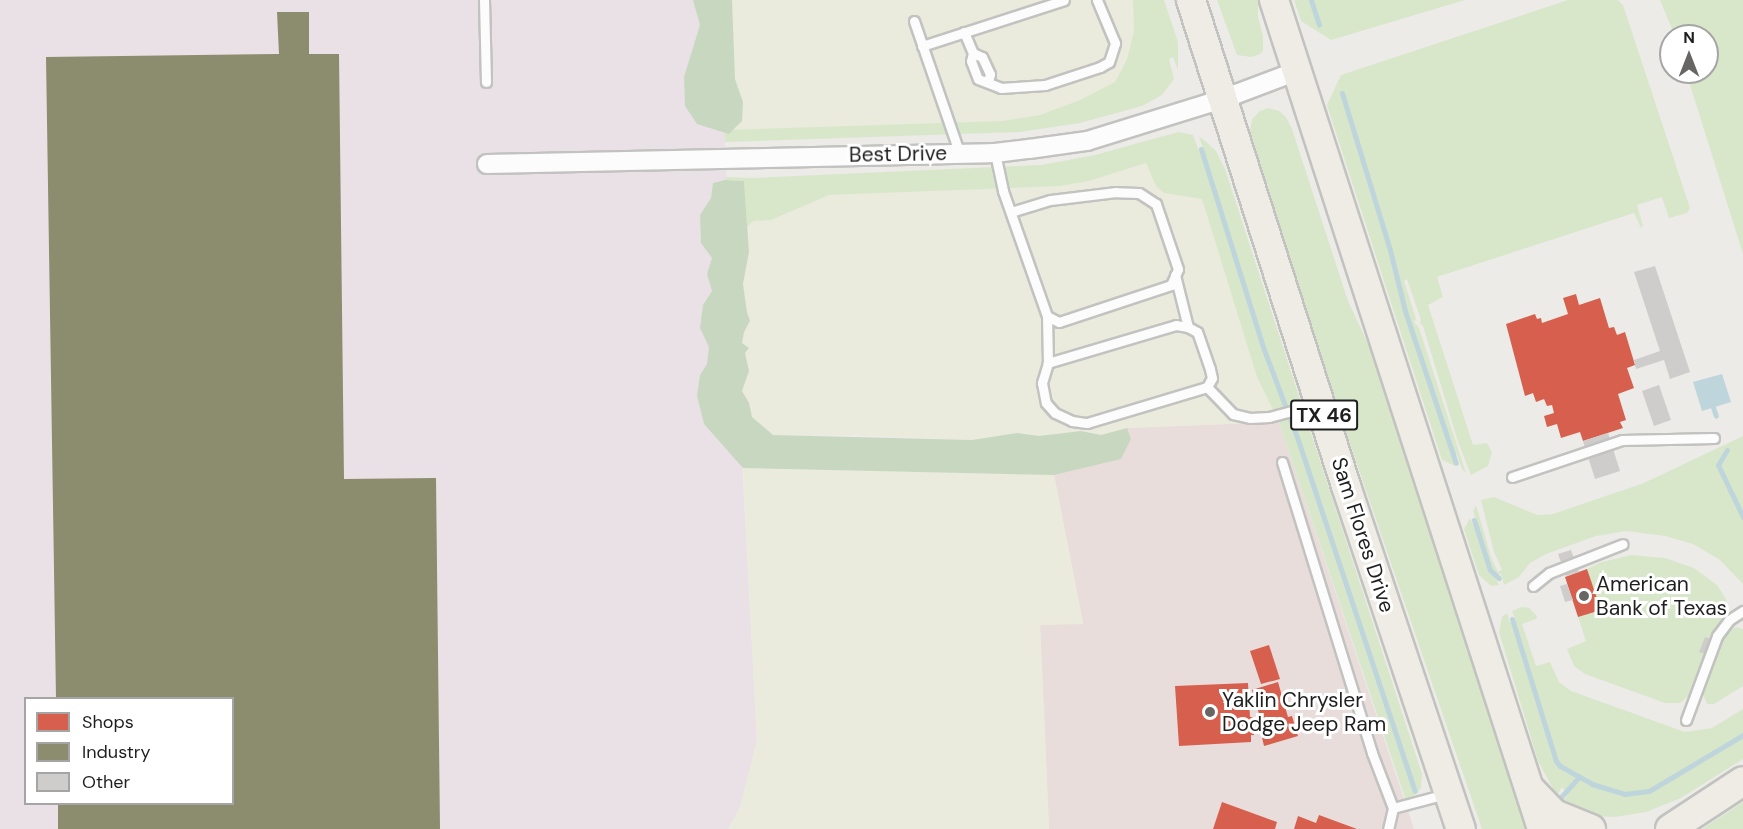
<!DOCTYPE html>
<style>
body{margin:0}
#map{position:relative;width:1743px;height:829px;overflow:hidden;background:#ecebe8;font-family:"DM Sans",sans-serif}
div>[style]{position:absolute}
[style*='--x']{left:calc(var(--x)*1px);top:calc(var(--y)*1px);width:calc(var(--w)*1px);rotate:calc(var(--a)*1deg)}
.commercial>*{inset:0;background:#e9dddb}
.industrial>*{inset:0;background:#e9e1e5}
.farmland>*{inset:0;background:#eaebdc}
.grass>*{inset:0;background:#d8e7ca}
.forest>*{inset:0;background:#c8d8c0}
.water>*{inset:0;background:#bed5dc}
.shops>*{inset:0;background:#d6604d}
.industry>*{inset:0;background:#8c8c6e}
.stream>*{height:5px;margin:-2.5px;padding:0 2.5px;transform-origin:2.5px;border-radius:2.5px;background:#bed5dc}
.building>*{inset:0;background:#cfcdcb}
.roads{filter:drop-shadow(2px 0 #c2c2c0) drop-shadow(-2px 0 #c2c2c0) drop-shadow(0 2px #c2c2c0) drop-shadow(0 -2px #c2c2c0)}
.service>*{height:9px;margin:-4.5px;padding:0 4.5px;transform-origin:4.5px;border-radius:4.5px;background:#fcfcfc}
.minor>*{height:18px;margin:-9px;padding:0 9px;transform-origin:9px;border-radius:9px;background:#fcfcfc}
.primary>*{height:28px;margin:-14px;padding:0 14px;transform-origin:14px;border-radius:14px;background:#efece6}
.dots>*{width:16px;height:16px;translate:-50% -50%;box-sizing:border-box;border:3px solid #fff;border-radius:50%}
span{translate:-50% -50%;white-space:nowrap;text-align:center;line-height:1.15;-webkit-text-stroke:6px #fff;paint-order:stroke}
.shield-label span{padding:2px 4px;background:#fff;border:2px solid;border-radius:4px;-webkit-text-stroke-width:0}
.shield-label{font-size:20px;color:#1f1f1f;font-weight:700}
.street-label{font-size:21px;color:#1f1f1f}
.poi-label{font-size:21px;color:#1f1f1f}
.left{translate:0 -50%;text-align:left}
.legend{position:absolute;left:24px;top:697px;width:210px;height:108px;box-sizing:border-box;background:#fff;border:2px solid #a5a5a5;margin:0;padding:8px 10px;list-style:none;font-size:18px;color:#1f1f1f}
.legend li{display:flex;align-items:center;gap:12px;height:30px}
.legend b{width:30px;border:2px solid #a5a5a5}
.north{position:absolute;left:1659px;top:24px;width:60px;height:60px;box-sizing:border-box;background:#fff;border:2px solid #a5a5a5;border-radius:50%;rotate:0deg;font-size:16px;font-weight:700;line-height:24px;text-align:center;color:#1f1f1f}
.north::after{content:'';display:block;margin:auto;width:21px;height:27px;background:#676665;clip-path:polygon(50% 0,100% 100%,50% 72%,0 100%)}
</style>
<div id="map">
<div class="commercial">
<div style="clip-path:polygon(1279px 422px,1414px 829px,1049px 829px,1040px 625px,1083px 623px,1054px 475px,1127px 428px)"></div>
</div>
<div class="industrial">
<div style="clip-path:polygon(evenodd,0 0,717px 0,757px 741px,740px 807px,728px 829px,0 829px,0 0,26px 698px,232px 698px,232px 804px,26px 804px,26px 698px)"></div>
</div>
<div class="farmland">
<div style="clip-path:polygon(717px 0,1133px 0,1134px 31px,1127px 59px,1115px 82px,1080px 100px,1040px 115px,1002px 121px,724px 130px)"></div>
<div style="clip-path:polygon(1147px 163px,1156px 186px,1164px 193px,1202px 199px,1257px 377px,1279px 422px,1127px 428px,1101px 435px,1081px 431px,1039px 436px,1017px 433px,972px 440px,856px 435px,773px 435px,752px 417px,749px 403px,742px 391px,745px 353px,749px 348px,742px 344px,744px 332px,750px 321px,746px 312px,743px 284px,749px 253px,747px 227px,753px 221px,771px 220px,829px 195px,1060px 186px,1089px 181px)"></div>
<div style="clip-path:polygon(743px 468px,1054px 475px,1083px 624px,1040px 625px,1049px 829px,728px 829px,740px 807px,757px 741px)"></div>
</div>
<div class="grass">
<div style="clip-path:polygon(1133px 0,1164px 0,1178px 42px,1178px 70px,1173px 57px,1169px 59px,1174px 79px,1162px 95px,1142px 106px,1080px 123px,1020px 132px,725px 142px,724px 130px,1002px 121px,1040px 115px,1080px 100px,1115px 82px,1127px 59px,1134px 31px)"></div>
<div style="clip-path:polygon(1217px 0,1258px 0,1258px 17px,1263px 35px,1263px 51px,1260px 54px,1251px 57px,1237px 55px)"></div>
<div style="clip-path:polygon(1294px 0,1465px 0,1331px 40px,1301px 21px)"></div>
<div style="clip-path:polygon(1568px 0,1618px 0,1623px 5px,1690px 208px,1687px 213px,1669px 218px,1662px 197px,1637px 205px,1643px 226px,1641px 228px,1634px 213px,1437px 277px,1443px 297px,1428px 305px,1473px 445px,1487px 443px,1492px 452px,1488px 466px,1471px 475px,1458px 442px,1423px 326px,1420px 324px,1421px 320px,1407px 279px,1404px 281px,1416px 319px,1414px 322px,1419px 328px,1466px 473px,1462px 469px,1457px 455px,1452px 457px,1455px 466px,1442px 460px,1327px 105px,1341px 75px)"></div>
<div style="clip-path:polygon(1660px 0,1743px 0,1743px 254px,1686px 72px,1707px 72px,1707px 36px,1675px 36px)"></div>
<div style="clip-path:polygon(1268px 108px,1279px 111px,1286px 117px,1292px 129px,1348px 301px,1370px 348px,1529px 829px,1482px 829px,1345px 429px,1250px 131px,1252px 119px,1260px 111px)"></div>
<div style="clip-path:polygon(1178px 132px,1193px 135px,1201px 156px,1205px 154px,1199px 137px,1204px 140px,1216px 151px,1225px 169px,1422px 774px,1421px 788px,1415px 795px,1408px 798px,1405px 798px,1279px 422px,1257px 377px,1202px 199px,1164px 193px,1156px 186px,1146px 163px,1089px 181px,1060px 186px,829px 195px,771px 220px,753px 221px,747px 227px,744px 181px,725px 180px,727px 177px,751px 178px,1041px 165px,1095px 155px)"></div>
<div style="clip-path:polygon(1743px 436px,1743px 584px,1720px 560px,1693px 544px,1665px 536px,1626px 531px,1596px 536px,1546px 554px,1530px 563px,1519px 577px,1504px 585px,1501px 574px,1495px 575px,1499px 585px,1491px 586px,1479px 575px,1464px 529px,1470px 518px,1473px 525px,1477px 524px,1473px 511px,1476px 505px,1491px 557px,1498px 572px,1502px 570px,1494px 552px,1481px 500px,1494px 497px,1537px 515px,1553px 514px,1644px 483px)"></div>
<div style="clip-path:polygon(1631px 555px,1665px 558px,1694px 568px,1717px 585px,1726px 599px,1726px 612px,1706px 652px,1690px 695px,1680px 703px,1665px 703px,1585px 674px,1574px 666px,1567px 649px,1586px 641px,1578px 617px,1600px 609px,1587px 569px,1602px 562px)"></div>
<div style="clip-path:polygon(1522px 607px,1529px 608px,1537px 616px,1536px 619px,1522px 624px,1536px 666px,1550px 662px,1559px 682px,1571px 691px,1685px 732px,1712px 728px,1743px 709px,1743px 759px,1681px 798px,1646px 812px,1615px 817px,1593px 816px,1591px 811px,1586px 810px,1581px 813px,1567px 806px,1562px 801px,1568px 795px,1562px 787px,1557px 796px,1538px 761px,1499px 632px,1502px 617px,1507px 613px,1510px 623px,1516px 622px,1512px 611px)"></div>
<div style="clip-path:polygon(1736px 627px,1743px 629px,1743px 686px,1714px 704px,1707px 704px,1703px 694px,1723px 636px)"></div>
<div style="clip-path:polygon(1743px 802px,1743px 829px,1702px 829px)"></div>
</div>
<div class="forest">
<div style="clip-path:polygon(693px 0,732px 0,735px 79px,743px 102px,742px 121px,729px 134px,697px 124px,685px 106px,684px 77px,700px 25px)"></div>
<div style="clip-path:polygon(725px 180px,744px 181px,749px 252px,743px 284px,747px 312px,750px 321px,744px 332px,742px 343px,749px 348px,745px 353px,749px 371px,742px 391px,749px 403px,752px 417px,773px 435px,972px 440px,1017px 433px,1039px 436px,1081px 431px,1101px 435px,1127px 428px,1131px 439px,1121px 459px,1054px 475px,743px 468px,704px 424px,697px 396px,700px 375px,707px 364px,709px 347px,700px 328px,703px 305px,712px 291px,707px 274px,712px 258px,701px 243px,700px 215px,711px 198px,713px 183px)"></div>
</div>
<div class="water">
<div style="clip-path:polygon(1722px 374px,1731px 402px,1702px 411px,1693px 382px)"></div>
</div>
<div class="shops">
<div style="clip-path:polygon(1576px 294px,1579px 305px,1600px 298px,1609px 328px,1614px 327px,1617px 335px,1625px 332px,1635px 365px,1627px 368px,1634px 388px,1618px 394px,1626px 420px,1620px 422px,1623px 428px,1583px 441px,1580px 432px,1561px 438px,1557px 424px,1547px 427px,1544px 416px,1554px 413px,1552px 405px,1547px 406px,1544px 399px,1536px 402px,1533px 393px,1525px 396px,1506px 324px,1535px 314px,1537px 319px,1541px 318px,1542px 323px,1568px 314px,1563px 298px)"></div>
<div style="clip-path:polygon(1587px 569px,1601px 610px,1578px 617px,1565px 577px)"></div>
<div style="clip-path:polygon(1269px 645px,1280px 679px,1261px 684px,1250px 651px)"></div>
<div style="clip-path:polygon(1278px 682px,1288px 717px,1292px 716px,1298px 736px,1264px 746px,1259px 725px,1262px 724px,1252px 690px)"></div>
<div style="clip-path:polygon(1248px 683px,1250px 717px,1253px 717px,1254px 735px,1251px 735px,1251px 742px,1179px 746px,1175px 686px)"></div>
<div style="clip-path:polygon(1222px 802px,1277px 822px,1275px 829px,1213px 829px)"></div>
<div style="clip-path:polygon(1319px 815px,1357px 829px,1294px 829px,1298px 816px,1316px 823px)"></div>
</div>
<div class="industry">
<div style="clip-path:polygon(277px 12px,309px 12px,309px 54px,339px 54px,344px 479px,436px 478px,440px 829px,58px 829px,58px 804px,232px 804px,232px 698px,56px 698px,46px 57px,279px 54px)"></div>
</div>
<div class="stream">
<div style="--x:1311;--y:0;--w:26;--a:72"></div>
<div style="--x:1342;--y:93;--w:164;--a:73"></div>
<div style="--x:1390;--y:250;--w:63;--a:76.2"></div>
<div style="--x:1405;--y:311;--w:160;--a:71.5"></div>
<div style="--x:1201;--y:149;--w:207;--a:72.6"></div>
<div style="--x:1263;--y:347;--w:96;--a:69.3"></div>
<div style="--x:1297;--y:437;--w:373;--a:71.6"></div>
<div style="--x:1713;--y:407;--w:9;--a:72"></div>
<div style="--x:1727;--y:450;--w:17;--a:121"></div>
<div style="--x:1718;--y:465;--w:58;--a:64.3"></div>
<div style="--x:1474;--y:520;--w:52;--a:72.3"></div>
<div style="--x:1490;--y:570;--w:12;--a:42"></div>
<div style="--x:1512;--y:619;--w:149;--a:72.8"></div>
<div style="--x:1556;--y:761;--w:6;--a:51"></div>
<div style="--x:1560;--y:766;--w:37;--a:29"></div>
<div style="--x:1592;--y:784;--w:34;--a:17"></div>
<div style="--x:1624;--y:794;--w:25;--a:-7"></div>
<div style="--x:1649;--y:791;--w:109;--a:-30.8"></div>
<div style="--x:1561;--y:797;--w:27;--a:-48"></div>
</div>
<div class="building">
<div style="clip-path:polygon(1655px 266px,1690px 372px,1670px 379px,1664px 360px,1636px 369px,1634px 360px,1660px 351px,1634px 272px)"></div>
<div style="clip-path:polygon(1659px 385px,1671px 420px,1654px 426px,1642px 391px)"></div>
<div style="clip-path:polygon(1608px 433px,1620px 471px,1595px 479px,1583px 441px)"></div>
<div style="clip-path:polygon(1571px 550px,1579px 572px,1566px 576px,1558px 554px)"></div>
<div style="clip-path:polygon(1567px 584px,1573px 600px,1565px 602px,1560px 586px)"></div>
<div style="clip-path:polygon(1705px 637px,1721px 642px,1715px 657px,1699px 652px)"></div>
</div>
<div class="roads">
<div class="service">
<div style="--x:484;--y:0;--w:82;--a:88.6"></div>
<div style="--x:914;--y:21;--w:139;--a:71"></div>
<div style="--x:964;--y:32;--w:23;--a:67"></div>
<div style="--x:973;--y:53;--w:10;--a:24"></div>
<div style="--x:982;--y:57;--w:19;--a:65"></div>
<div style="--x:990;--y:74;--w:8;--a:104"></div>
<div style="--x:922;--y:46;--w:149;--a:-17.9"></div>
<div style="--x:973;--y:53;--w:8;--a:104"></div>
<div style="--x:971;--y:61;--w:19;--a:69"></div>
<div style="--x:978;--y:79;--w:25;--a:21"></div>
<div style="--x:1001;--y:88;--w:44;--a:-3.9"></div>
<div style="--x:1045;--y:85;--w:58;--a:-18.1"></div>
<div style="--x:1100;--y:67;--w:10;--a:-29"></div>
<div style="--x:1109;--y:62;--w:20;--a:-72"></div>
<div style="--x:1115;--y:43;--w:47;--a:-112.7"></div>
<div style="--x:995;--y:153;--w:39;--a:78"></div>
<div style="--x:1003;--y:191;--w:133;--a:70.6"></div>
<div style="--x:1047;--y:316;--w:13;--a:27"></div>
<div style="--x:1059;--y:322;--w:118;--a:-18.3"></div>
<div style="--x:1171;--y:285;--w:17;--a:-66"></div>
<div style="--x:1178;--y:269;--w:69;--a:-108.7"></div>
<div style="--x:1156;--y:204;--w:20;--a:-147"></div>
<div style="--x:1139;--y:193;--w:23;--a:-178"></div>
<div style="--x:1116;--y:192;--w:66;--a:173.1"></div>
<div style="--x:1050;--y:200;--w:41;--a:162.9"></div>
<div style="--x:1175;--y:275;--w:54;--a:76"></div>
<div style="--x:1047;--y:316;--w:47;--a:88.8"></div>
<div style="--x:1207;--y:387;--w:10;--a:-61"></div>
<div style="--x:1212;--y:378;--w:9;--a:-103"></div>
<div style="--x:1210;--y:369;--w:39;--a:-109"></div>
<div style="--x:1197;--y:332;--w:10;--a:-151"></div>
<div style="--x:1188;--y:327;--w:12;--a:-171"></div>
<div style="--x:1176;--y:325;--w:134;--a:163.5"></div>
<div style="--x:1048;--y:363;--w:21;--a:107"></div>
<div style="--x:1042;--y:383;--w:20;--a:79"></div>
<div style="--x:1046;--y:403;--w:13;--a:48"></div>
<div style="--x:1055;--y:413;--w:19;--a:25"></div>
<div style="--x:1072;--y:421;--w:15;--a:8"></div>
<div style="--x:1087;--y:423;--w:125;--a:-16.7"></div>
<div style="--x:1207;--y:387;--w:37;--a:46"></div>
<div style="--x:1233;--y:414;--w:17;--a:13"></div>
<div style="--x:1250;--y:418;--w:19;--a:-3"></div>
<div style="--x:1269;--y:417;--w:51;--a:-14.9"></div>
<div style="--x:1282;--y:462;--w:305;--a:72.8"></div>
<div style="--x:1372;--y:753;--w:59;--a:69.1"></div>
<div style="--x:1393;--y:808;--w:22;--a:103"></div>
<div style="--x:1512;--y:477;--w:116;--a:-18.6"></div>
<div style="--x:1622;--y:440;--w:92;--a:-1.2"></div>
<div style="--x:1533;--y:586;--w:21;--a:-39"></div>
<div style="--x:1549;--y:573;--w:79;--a:-21.4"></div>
<div style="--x:1686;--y:720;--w:90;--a:-69.7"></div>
<div style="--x:1717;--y:636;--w:20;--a:-53"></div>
<div style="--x:1729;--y:620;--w:17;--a:-33"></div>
<div style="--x:1393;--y:808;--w:55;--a:-14.8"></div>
</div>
<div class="minor">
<div style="--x:487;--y:164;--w:508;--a:-1.24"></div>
<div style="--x:995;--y:153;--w:34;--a:-7"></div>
<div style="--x:1029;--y:149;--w:59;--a:-7.9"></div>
<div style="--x:1087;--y:141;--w:142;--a:-17.2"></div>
<div style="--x:1223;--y:99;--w:79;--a:-20.7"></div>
</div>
<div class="primary">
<div style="--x:1191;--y:0;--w:510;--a:72.31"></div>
<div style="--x:1346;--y:486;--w:362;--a:71.5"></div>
<div style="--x:1274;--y:0;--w:871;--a:72.08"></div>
<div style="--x:1531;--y:790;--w:33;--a:46"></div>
<div style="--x:1554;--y:814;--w:40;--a:22"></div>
<div style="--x:1670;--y:829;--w:87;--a:-33.3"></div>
</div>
</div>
<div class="dots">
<div style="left:1584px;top:596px;background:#676665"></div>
<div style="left:1210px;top:712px;background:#676665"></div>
</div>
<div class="shield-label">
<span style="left:1324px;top:415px">TX 46</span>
</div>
<div class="street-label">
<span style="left:898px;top:154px;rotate:-1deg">Best Drive</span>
<span style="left:1363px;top:535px;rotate:72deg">Sam Flores Drive</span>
</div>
<div class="poi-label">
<span class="left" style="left:1596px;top:596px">American<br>Bank of Texas</span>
<span class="left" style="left:1222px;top:712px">Yaklin Chrysler<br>Dodge Jeep Ram</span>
</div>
<ul class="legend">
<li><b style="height:16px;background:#d6604d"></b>Shops</li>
<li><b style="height:16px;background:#8c8c6e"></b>Industry</li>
<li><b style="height:16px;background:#cfcdcb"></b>Other</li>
</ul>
<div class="north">N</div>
</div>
